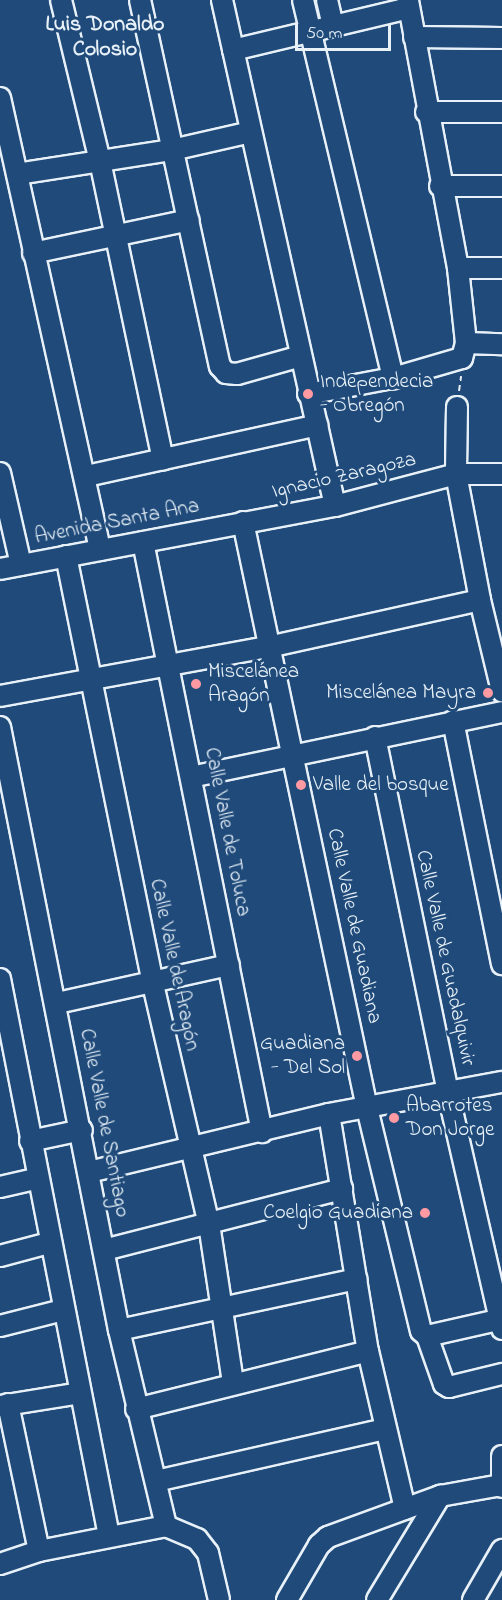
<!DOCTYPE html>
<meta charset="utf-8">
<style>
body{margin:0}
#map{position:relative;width:502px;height:1600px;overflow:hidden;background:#1f4a7a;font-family:"Indie Flower",sans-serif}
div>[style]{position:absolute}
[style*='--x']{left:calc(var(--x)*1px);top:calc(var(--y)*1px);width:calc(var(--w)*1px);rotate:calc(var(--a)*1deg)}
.path>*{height:2px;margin-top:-1px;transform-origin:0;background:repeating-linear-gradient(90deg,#e8f1f8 0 6px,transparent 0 10.5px)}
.roads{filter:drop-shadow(2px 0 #e8f1f8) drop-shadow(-2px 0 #e8f1f8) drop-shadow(0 2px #e8f1f8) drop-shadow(0 -2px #e8f1f8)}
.minor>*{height:20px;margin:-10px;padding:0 10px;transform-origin:10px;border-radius:10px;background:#1f4a7a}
.dots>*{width:16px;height:16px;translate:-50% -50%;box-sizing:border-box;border:3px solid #1f4a7a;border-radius:50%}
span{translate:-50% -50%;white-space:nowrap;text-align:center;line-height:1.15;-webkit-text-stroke:6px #1f4a7a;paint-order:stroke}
.poi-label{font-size:21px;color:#e8f1f8}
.left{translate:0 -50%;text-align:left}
.right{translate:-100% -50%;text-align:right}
.street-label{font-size:21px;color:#e8f1f8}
.neighbourhood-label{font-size:22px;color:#e8f1f8;font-weight:700}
.scale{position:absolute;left:295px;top:24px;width:96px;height:27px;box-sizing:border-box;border:3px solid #e8f1f8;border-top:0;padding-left:8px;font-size:18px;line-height:21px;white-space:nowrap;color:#e8f1f8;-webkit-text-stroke:4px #1f4a7a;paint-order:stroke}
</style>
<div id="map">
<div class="path">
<div style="--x:459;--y:391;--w:15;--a:-82"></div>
</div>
<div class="roads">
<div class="minor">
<div style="--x:61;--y:0;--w:166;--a:76.4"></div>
<div style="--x:100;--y:161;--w:305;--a:78.1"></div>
<div style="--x:140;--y:0;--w:375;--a:77.7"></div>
<div style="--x:220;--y:366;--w:9;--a:49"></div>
<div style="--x:226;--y:373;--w:11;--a:5"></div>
<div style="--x:237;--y:374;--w:66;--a:-15.7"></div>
<div style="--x:222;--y:0;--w:518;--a:77.41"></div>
<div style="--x:303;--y:0;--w:389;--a:76.6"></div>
<div style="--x:327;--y:0;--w:27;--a:77"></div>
<div style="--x:414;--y:37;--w:88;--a:0.7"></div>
<div style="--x:233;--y:50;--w:181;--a:-13.4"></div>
<div style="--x:0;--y:98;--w:463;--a:77.5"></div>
<div style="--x:426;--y:112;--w:76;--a:0"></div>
<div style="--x:17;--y:174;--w:157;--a:-8.8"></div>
<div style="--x:172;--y:150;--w:81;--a:-12.8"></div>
<div style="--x:440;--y:186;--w:62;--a:0"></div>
<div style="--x:33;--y:253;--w:159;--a:-11.9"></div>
<div style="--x:458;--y:268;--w:44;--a:0"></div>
<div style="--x:466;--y:343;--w:36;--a:2"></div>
<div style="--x:308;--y:394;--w:86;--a:-10.7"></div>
<div style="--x:393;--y:378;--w:72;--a:-16.2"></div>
<div style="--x:462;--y:358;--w:16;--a:-75"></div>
<div style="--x:466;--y:343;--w:75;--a:-96.1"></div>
<div style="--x:458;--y:268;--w:273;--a:-100.6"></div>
<div style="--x:457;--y:407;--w:67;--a:90.9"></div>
<div style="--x:456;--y:474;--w:128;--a:79.2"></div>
<div style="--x:480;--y:600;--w:94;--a:76.4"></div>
<div style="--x:0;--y:473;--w:94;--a:77.1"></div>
<div style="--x:86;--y:476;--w:237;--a:-12.4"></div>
<div style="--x:243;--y:522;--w:599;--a:78.05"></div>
<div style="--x:367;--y:1108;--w:229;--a:76.4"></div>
<div style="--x:421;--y:1331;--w:8;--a:40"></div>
<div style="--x:427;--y:1336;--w:51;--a:70.5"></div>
<div style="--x:444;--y:1384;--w:6;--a:31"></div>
<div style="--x:449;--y:1387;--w:55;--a:-13.8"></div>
<div style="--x:143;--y:542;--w:602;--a:78.6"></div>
<div style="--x:66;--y:556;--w:433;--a:78.5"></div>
<div style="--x:152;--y:980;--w:251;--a:76.9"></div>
<div style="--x:209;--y:1224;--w:161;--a:81.4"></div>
<div style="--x:0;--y:569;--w:341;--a:-10.7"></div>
<div style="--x:335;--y:506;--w:125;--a:-14.8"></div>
<div style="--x:456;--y:474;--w:46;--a:0"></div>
<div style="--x:0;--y:696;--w:272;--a:-10.4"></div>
<div style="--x:268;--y:647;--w:217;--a:-12.5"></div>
<div style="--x:453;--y:721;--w:248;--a:78.6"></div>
<div style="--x:0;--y:727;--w:615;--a:78.84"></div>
<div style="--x:119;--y:1330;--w:202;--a:76.5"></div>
<div style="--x:375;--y:737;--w:363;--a:78.4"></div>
<div style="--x:448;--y:1093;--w:242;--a:77.1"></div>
<div style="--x:191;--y:777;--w:318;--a:-11.8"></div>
<div style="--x:0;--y:979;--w:568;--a:78.93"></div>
<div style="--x:57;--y:1003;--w:176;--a:-12.5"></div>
<div style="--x:329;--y:1114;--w:240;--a:80.7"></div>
<div style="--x:368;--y:1351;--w:162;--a:76.8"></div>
<div style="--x:30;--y:1141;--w:53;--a:-11.9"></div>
<div style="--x:89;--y:1172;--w:247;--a:-13.6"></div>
<div style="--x:329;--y:1114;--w:176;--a:-10.5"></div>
<div style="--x:0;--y:1187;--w:37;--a:-13"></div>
<div style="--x:104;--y:1250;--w:246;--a:-14.4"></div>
<div style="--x:0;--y:1256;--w:51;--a:-14.9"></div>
<div style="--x:0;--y:1326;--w:65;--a:-14.3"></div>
<div style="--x:119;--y:1330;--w:243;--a:-12.1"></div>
<div style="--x:427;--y:1336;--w:77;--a:-12.8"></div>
<div style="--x:8;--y:1404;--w:150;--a:78.1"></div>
<div style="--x:0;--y:1406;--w:81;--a:-9.2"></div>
<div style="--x:136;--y:1409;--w:239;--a:-14"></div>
<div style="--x:502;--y:1456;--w:31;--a:90"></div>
<div style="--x:156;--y:1481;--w:235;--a:-12.8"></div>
<div style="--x:0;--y:1564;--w:41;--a:-18.4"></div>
<div style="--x:39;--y:1551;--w:129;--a:-11.1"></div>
<div style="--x:166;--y:1526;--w:34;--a:23"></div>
<div style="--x:197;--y:1539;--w:18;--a:52"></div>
<div style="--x:208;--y:1553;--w:48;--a:76.8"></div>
<div style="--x:287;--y:1600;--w:64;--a:-59.8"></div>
<div style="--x:319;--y:1545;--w:12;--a:-42"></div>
<div style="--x:328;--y:1537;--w:119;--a:-20.1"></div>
<div style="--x:440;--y:1496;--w:63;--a:-10.1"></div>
<div style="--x:377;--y:1600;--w:122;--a:-58.8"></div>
<div style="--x:473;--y:1600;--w:58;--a:-59.9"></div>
</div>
</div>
<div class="dots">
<div style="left:308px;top:394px;background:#ff9aa2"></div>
<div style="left:196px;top:684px;background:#ff9aa2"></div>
<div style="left:488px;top:693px;background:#ff9aa2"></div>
<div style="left:301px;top:785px;background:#ff9aa2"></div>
<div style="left:357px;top:1056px;background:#ff9aa2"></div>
<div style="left:394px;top:1118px;background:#ff9aa2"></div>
<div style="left:425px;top:1213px;background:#ff9aa2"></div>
</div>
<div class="poi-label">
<span class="left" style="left:320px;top:394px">Independecia<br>- Obregón</span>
<span class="left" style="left:208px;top:684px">Miscelánea<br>Aragón</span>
<span class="right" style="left:476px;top:693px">Miscelánea Mayra</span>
<span class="left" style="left:313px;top:785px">Valle del bosque</span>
<span class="right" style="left:345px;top:1056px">Guadiana<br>- Del Sol</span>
<span class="left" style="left:406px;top:1118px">Abarrotes<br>Don Jorge</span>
<span class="right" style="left:413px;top:1213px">Coelgio Guadiana</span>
</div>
<div class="street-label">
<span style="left:344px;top:476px;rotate:-13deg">Ignacio Zaragoza</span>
<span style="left:117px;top:522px;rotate:-11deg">Avenida Santa Ana</span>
<span style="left:227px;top:832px;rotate:79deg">Calle Valle de Toluca</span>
<span style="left:354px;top:926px;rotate:78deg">Calle Valle de Guadiana</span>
<span style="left:445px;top:958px;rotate:78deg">Calle Valle de Guadalquivir</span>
<span style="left:174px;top:965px;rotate:78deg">Calle Valle de Aragón</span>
<span style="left:104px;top:1123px;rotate:79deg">Calle Valle de Santiago</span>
</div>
<div class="neighbourhood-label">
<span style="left:105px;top:38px">Luis Donaldo<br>Colosio</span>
</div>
<div class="scale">50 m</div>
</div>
